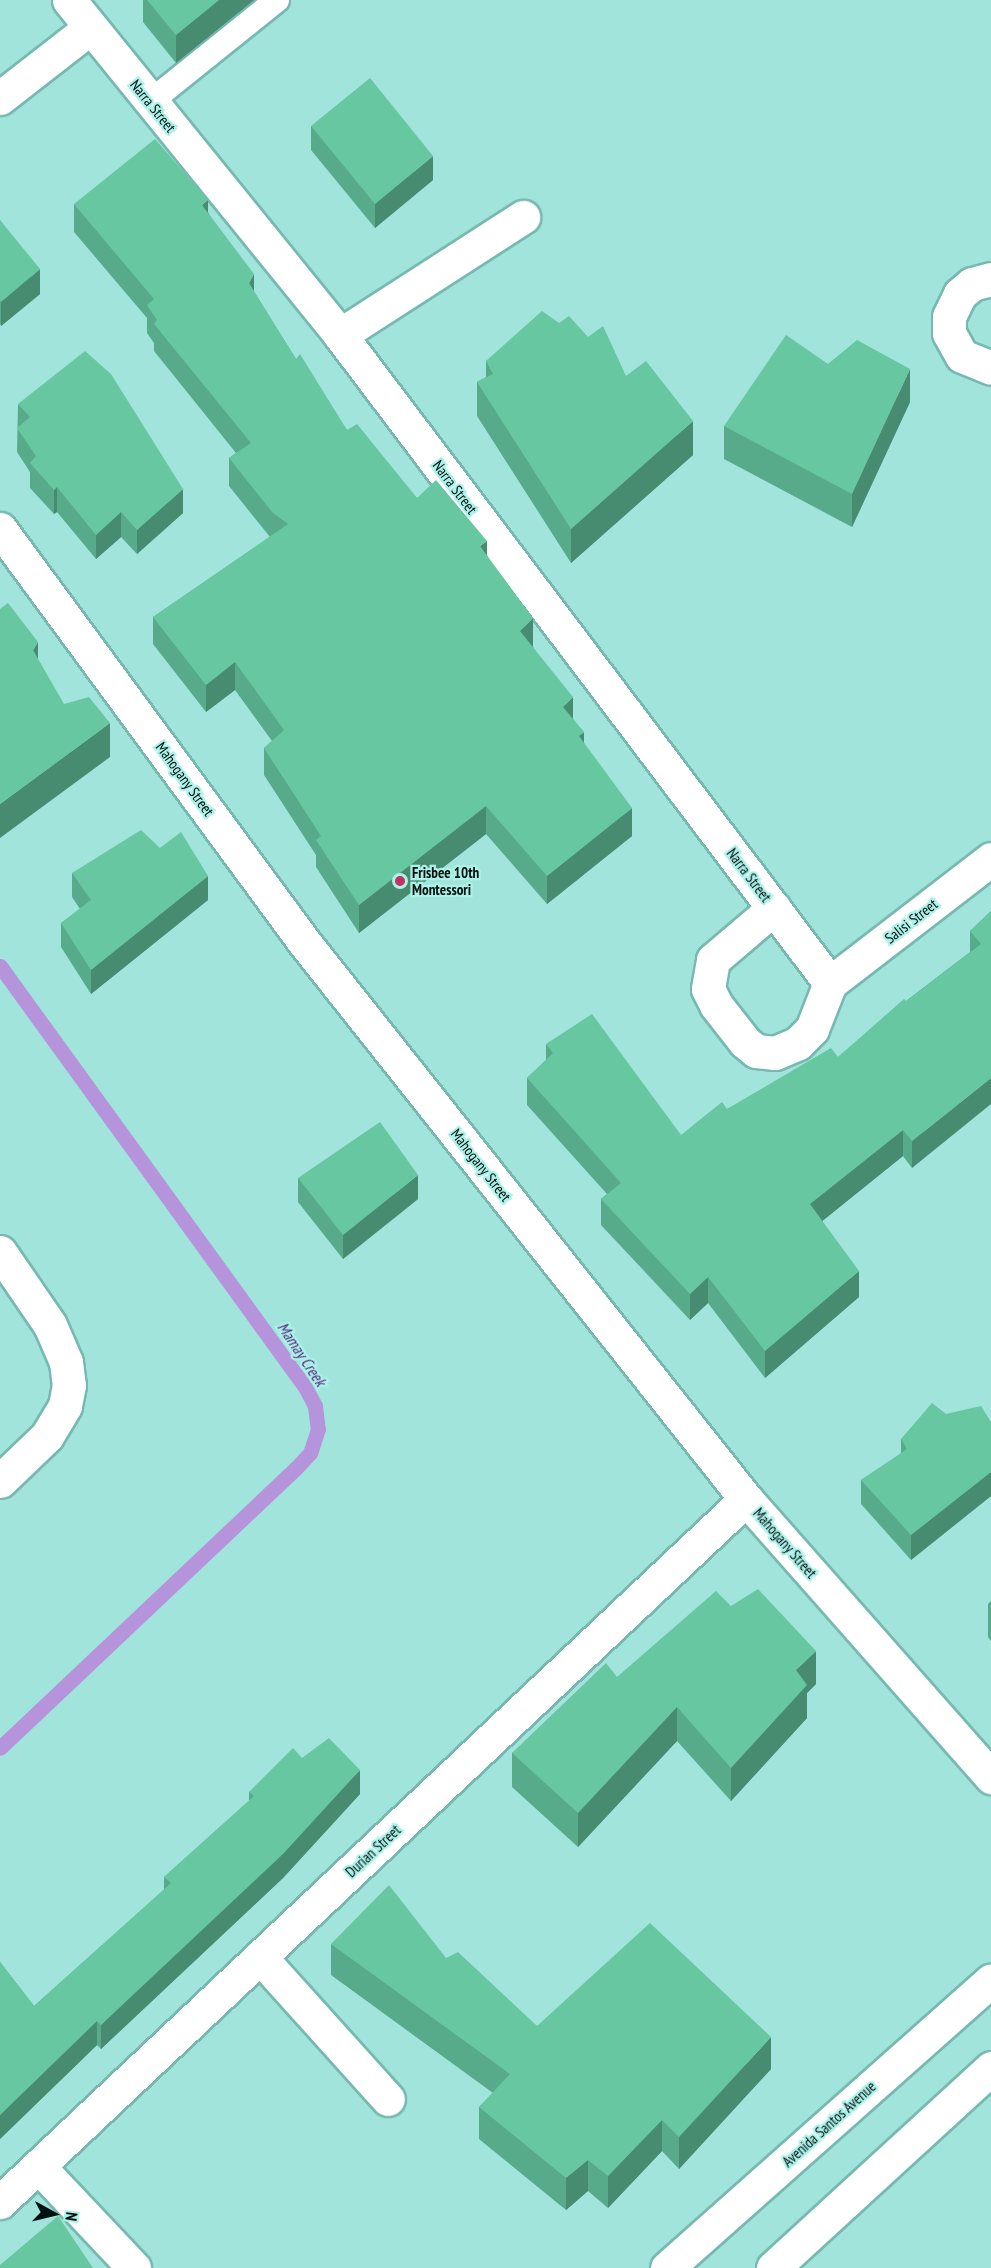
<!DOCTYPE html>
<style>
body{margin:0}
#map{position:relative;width:991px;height:2268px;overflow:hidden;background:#a0e4db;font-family:"PT Sans Narrow",sans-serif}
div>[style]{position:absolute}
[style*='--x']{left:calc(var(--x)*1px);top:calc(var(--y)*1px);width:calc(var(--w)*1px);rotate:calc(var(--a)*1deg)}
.stream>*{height:15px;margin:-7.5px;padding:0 7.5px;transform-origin:7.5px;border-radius:7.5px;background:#b694dc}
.roads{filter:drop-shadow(2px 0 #77b9b1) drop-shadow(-2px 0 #77b9b1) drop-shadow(0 2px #77b9b1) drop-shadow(0 -2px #77b9b1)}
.lane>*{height:24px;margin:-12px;padding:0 12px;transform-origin:12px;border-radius:12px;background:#fff}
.street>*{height:33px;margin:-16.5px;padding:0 16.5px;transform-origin:16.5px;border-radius:16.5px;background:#fff}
.wall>*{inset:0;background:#58ab8a}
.shaded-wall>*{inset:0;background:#478b71}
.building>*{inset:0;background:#66c7a1}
.dots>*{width:16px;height:16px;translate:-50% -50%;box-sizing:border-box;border:3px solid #adf1e8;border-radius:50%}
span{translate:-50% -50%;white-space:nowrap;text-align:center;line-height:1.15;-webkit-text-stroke:4.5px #adf1e8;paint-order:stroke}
.street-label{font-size:15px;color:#00110f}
.poi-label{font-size:15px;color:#00110f;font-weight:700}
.left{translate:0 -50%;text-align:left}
.water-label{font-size:16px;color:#56297d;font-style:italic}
.north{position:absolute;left:24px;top:2184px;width:60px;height:60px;-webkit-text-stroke:4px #adf1e8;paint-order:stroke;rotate:98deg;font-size:16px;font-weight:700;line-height:24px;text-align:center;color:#00110f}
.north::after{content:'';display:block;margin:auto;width:21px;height:27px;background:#00110f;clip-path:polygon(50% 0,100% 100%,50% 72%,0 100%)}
</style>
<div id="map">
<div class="stream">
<div style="--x:0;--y:966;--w:520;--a:54.08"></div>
<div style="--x:305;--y:1387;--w:21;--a:62"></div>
<div style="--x:315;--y:1406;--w:23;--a:83"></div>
<div style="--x:318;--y:1429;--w:25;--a:108"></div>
<div style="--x:310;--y:1453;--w:21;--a:133"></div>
<div style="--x:296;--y:1468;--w:407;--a:136.6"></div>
</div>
<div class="roads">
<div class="lane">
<div style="--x:150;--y:102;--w:163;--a:-38.8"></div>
</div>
<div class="street">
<div style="--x:69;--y:0;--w:431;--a:51"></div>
<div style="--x:340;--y:335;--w:812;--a:52.9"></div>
<div style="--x:0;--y:98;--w:114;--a:-37.9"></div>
<div style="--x:991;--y:279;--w:20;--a:165"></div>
<div style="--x:972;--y:284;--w:16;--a:140"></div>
<div style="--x:960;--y:294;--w:25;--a:116"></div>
<div style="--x:949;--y:317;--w:16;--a:90"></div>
<div style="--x:949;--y:333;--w:26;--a:61"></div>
<div style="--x:962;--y:356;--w:31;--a:22"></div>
<div style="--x:340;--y:335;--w:218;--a:-32.8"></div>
<div style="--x:0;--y:529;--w:513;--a:53.64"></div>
<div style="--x:304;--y:942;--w:711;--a:51.57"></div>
<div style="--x:746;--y:1499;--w:371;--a:48.6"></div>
<div style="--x:774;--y:908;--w:80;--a:139.6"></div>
<div style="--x:713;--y:960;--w:29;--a:100"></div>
<div style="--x:708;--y:989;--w:18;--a:63"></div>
<div style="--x:716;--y:1005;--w:47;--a:51.9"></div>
<div style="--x:745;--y:1042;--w:14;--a:39"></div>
<div style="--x:756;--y:1051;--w:19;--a:6"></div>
<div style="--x:775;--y:1053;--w:25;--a:-23"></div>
<div style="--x:798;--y:1043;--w:20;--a:-45"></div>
<div style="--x:812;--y:1029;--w:49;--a:-68.6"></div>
<div style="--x:830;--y:983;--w:203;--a:-37.6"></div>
<div style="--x:0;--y:1252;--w:88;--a:55.6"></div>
<div style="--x:50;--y:1325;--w:40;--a:66.6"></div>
<div style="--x:66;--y:1362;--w:23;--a:83"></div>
<div style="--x:69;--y:1385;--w:21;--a:101"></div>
<div style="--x:65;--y:1406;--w:35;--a:121"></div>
<div style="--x:47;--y:1436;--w:65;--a:136.2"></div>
<div style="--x:260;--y:1957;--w:191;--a:48"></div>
<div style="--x:38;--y:2166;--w:140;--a:46.7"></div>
<div style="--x:0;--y:2202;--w:1025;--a:-43.3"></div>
<div style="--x:667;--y:2268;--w:433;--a:-41.6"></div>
<div style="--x:773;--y:2268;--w:296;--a:-42.5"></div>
</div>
</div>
<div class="wall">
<div style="clip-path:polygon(143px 0,254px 0,176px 63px,143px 22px)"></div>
<div style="clip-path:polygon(311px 126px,433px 180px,375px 228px,311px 150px)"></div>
<div style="clip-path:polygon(74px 204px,208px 212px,254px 292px,296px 359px,347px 430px,417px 498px,487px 555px,533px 646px,533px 647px,573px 719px,584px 743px,632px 836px,547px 904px,486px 834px,359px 933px,316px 867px,316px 855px,264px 775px,264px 748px,272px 741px,235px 690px,206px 712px,153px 644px,153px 617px,270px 537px,229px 486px,229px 458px,236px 453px,154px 351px,154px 343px,147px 333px,147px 318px,74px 232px)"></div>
<div style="clip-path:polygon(0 220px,40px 294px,1px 326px,0 324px)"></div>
<div style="clip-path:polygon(559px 323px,588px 337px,626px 376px,693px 455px,571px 563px,477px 416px,477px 382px,486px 377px,486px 361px)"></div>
<div style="clip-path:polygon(828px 364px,910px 402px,852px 527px,724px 459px,724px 426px)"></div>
<div style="clip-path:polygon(18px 404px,183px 513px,137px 554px,121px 537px,96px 559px,57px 512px,54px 514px,30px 488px,30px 472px,17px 452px)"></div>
<div style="clip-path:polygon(160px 848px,208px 900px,91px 994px,61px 947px,61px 923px,80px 909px,72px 897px,72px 873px)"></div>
<div style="clip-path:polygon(991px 911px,912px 1168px,903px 1156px,822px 1221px,859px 1297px,765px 1378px,708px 1303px,690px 1320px,601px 1225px,601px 1199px,607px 1194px,527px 1105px,527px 1078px,546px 1060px,546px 1044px,681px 1135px,727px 1109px,838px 1057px,906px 1001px,970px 952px,970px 931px)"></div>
<div style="clip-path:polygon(298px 1178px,418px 1199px,343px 1259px,298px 1202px)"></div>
<div style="clip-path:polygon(946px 1414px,991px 1422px,991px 1496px,911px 1560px,861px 1504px,861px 1480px,901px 1454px,901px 1439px)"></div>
<div style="clip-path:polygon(991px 1601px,991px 1641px,988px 1637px,988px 1604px)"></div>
<div style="clip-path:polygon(731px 1606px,816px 1684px,807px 1693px,807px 1718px,731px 1801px,677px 1741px,578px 1847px,512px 1787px,512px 1753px,617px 1677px)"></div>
<div style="clip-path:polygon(302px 1758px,360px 1794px,283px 1878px,101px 2049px,97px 2045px,0 2139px,0 1962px,34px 2006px,164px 1890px,164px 1877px,249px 1801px,249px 1792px)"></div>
<div style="clip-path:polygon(331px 1944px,446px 1958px,537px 2026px,771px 2069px,679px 2169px,662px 2151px,608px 2208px,588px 2191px,566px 2210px,479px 2139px,479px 2107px,493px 2093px,331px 1975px)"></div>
</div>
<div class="shaded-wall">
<div style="clip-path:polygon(219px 0,254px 0,176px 63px,176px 35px)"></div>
<div style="clip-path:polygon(433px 156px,433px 180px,375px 228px,375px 204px)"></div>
<div style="clip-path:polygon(208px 200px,208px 228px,202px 205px)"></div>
<div style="clip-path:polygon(40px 269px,40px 294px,1px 326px,1px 302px)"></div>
<div style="clip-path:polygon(254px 274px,254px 302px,249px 283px)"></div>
<div style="clip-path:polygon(910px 369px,910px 402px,852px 527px,852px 494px)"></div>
<div style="clip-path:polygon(693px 421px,693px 455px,571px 563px,571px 529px)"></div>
<div style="clip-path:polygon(57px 487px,57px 512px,54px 514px,54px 490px)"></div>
<div style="clip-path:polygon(183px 489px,183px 513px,137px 554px,137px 530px)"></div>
<div style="clip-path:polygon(121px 512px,121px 537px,96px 559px,96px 535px)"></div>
<div style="clip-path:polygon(487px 541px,487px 569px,480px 546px)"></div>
<div style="clip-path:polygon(533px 618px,533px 646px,520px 658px,520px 631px)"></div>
<div style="clip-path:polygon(38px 642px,38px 676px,33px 650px)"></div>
<div style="clip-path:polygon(235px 662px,235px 690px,206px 712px,206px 685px)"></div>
<div style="clip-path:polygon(573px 697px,573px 724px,563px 707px)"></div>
<div style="clip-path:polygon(110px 723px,110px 757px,0 838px,0 804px)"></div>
<div style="clip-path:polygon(584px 732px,584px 760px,579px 736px)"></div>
<div style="clip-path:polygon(486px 806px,486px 834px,359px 933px,359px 905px)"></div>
<div style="clip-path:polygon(632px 808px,632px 836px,547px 904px,547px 876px)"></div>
<div style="clip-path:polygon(208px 876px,208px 900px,91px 994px,91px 970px)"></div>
<div style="clip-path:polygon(991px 1078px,991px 1104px,912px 1168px,912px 1141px)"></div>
<div style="clip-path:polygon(903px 1130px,903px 1156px,810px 1231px,810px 1204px)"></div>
<div style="clip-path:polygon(418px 1175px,418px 1199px,343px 1259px,343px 1235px)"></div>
<div style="clip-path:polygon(859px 1271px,859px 1297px,765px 1378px,765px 1351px)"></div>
<div style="clip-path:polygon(708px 1277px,708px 1303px,690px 1320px,690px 1294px)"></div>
<div style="clip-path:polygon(991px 1472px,991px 1496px,911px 1560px,911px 1535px)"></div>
<div style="clip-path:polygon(816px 1651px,816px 1684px,807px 1693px,807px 1718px,731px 1801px,731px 1768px,796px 1670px)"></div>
<div style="clip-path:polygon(677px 1707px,677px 1741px,578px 1847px,578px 1813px)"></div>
<div style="clip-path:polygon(360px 1770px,360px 1794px,283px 1878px,101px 2049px,101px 2025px)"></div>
<div style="clip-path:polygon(97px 2021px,97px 2045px,0 2139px,0 2115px)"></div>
<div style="clip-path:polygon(771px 2037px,771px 2069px,679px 2169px,679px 2137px)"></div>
<div style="clip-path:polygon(662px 2120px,662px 2151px,608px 2208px,608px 2176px)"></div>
<div style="clip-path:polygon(588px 2160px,588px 2191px,566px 2210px,566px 2178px)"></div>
</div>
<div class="building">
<div style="clip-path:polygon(147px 0,219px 0,176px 35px)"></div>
<div style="clip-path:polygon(370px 78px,433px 156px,375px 204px,311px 126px)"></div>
<div style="clip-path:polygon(155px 139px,208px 200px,202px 205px,254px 274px,249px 283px,296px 359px,300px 354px,347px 430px,357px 424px,417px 498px,436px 480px,487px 541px,480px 546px,533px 618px,520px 631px,573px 697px,563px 707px,584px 732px,579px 736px,632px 808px,547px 876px,486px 806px,359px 905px,316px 840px,321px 836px,264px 748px,284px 730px,235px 662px,206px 685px,153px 617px,288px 524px,272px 512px,229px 458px,251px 443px,154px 324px,157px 320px,147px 305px,154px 299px,74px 204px)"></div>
<div style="clip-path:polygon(0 220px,40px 269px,1px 302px,0 300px)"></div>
<div style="clip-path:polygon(542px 311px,559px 323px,569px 316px,588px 337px,603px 326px,626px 376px,646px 361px,693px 421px,571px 529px,477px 382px,493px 374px,486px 361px)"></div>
<div style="clip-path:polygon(786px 335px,828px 364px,857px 340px,910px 369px,852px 494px,724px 426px)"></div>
<div style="clip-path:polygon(85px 351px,111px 374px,183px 489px,137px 530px,121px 512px,96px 535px,57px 487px,54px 490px,30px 463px,36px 456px,17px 428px,30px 417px,18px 404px)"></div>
<div style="clip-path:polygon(8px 603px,38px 642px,33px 650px,64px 704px,89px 697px,110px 723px,0 804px,0 609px)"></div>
<div style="clip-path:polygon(141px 830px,160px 848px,181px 832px,208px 876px,91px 970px,61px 923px,91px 900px,72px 873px)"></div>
<div style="clip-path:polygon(991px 911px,991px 1078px,912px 1141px,903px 1130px,810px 1204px,859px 1271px,765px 1351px,708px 1277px,690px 1294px,601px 1199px,621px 1183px,527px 1078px,553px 1053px,546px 1044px,592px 1014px,681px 1135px,722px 1102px,727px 1109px,831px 1048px,838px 1057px,904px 999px,906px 1001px,981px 944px,970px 931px)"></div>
<div style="clip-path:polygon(380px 1122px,418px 1175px,343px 1235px,298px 1178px)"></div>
<div style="clip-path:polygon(932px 1403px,946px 1414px,981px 1406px,991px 1422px,991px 1472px,911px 1535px,861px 1480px,907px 1449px,901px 1439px)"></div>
<div style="clip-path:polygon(758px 1589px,816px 1651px,796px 1670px,807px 1685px,731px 1768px,677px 1707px,578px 1813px,512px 1753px,606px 1663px,617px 1677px,716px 1591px,731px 1606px)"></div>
<div style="clip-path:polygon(329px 1738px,360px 1770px,283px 1854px,101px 2025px,97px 2021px,0 2115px,0 1962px,34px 2006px,171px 1883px,164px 1877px,254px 1796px,249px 1792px,293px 1748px,302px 1758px)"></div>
<div style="clip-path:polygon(389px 1885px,446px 1958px,458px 1952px,537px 2026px,650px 1923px,771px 2037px,679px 2137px,662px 2120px,608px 2176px,588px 2160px,566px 2178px,479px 2107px,510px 2074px,331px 1944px)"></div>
<div style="clip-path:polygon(58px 2216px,93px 2268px,0 2268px,0 2265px)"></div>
</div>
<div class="dots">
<div style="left:400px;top:881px;background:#c03261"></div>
</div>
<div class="street-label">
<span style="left:153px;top:106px;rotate:51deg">Narra Street</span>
<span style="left:455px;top:487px;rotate:53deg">Narra Street</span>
<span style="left:185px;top:779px;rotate:54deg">Mahogany Street</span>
<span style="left:749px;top:875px;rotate:53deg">Narra Street</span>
<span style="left:911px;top:921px;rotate:-38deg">Salisi Street</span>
<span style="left:481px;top:1165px;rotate:52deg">Mahogany Street</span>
<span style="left:785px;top:1543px;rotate:49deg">Mahogany Street</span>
<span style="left:373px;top:1851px;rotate:-43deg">Durian Street</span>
<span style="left:829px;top:2124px;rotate:-42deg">Avenida Santos Avenue</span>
</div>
<div class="poi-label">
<span class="left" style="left:412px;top:881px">Frisbee 10th<br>Montessori</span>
</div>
<div class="water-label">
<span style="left:302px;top:1354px;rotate:56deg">Mamay Creek</span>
</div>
<div class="north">N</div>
</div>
